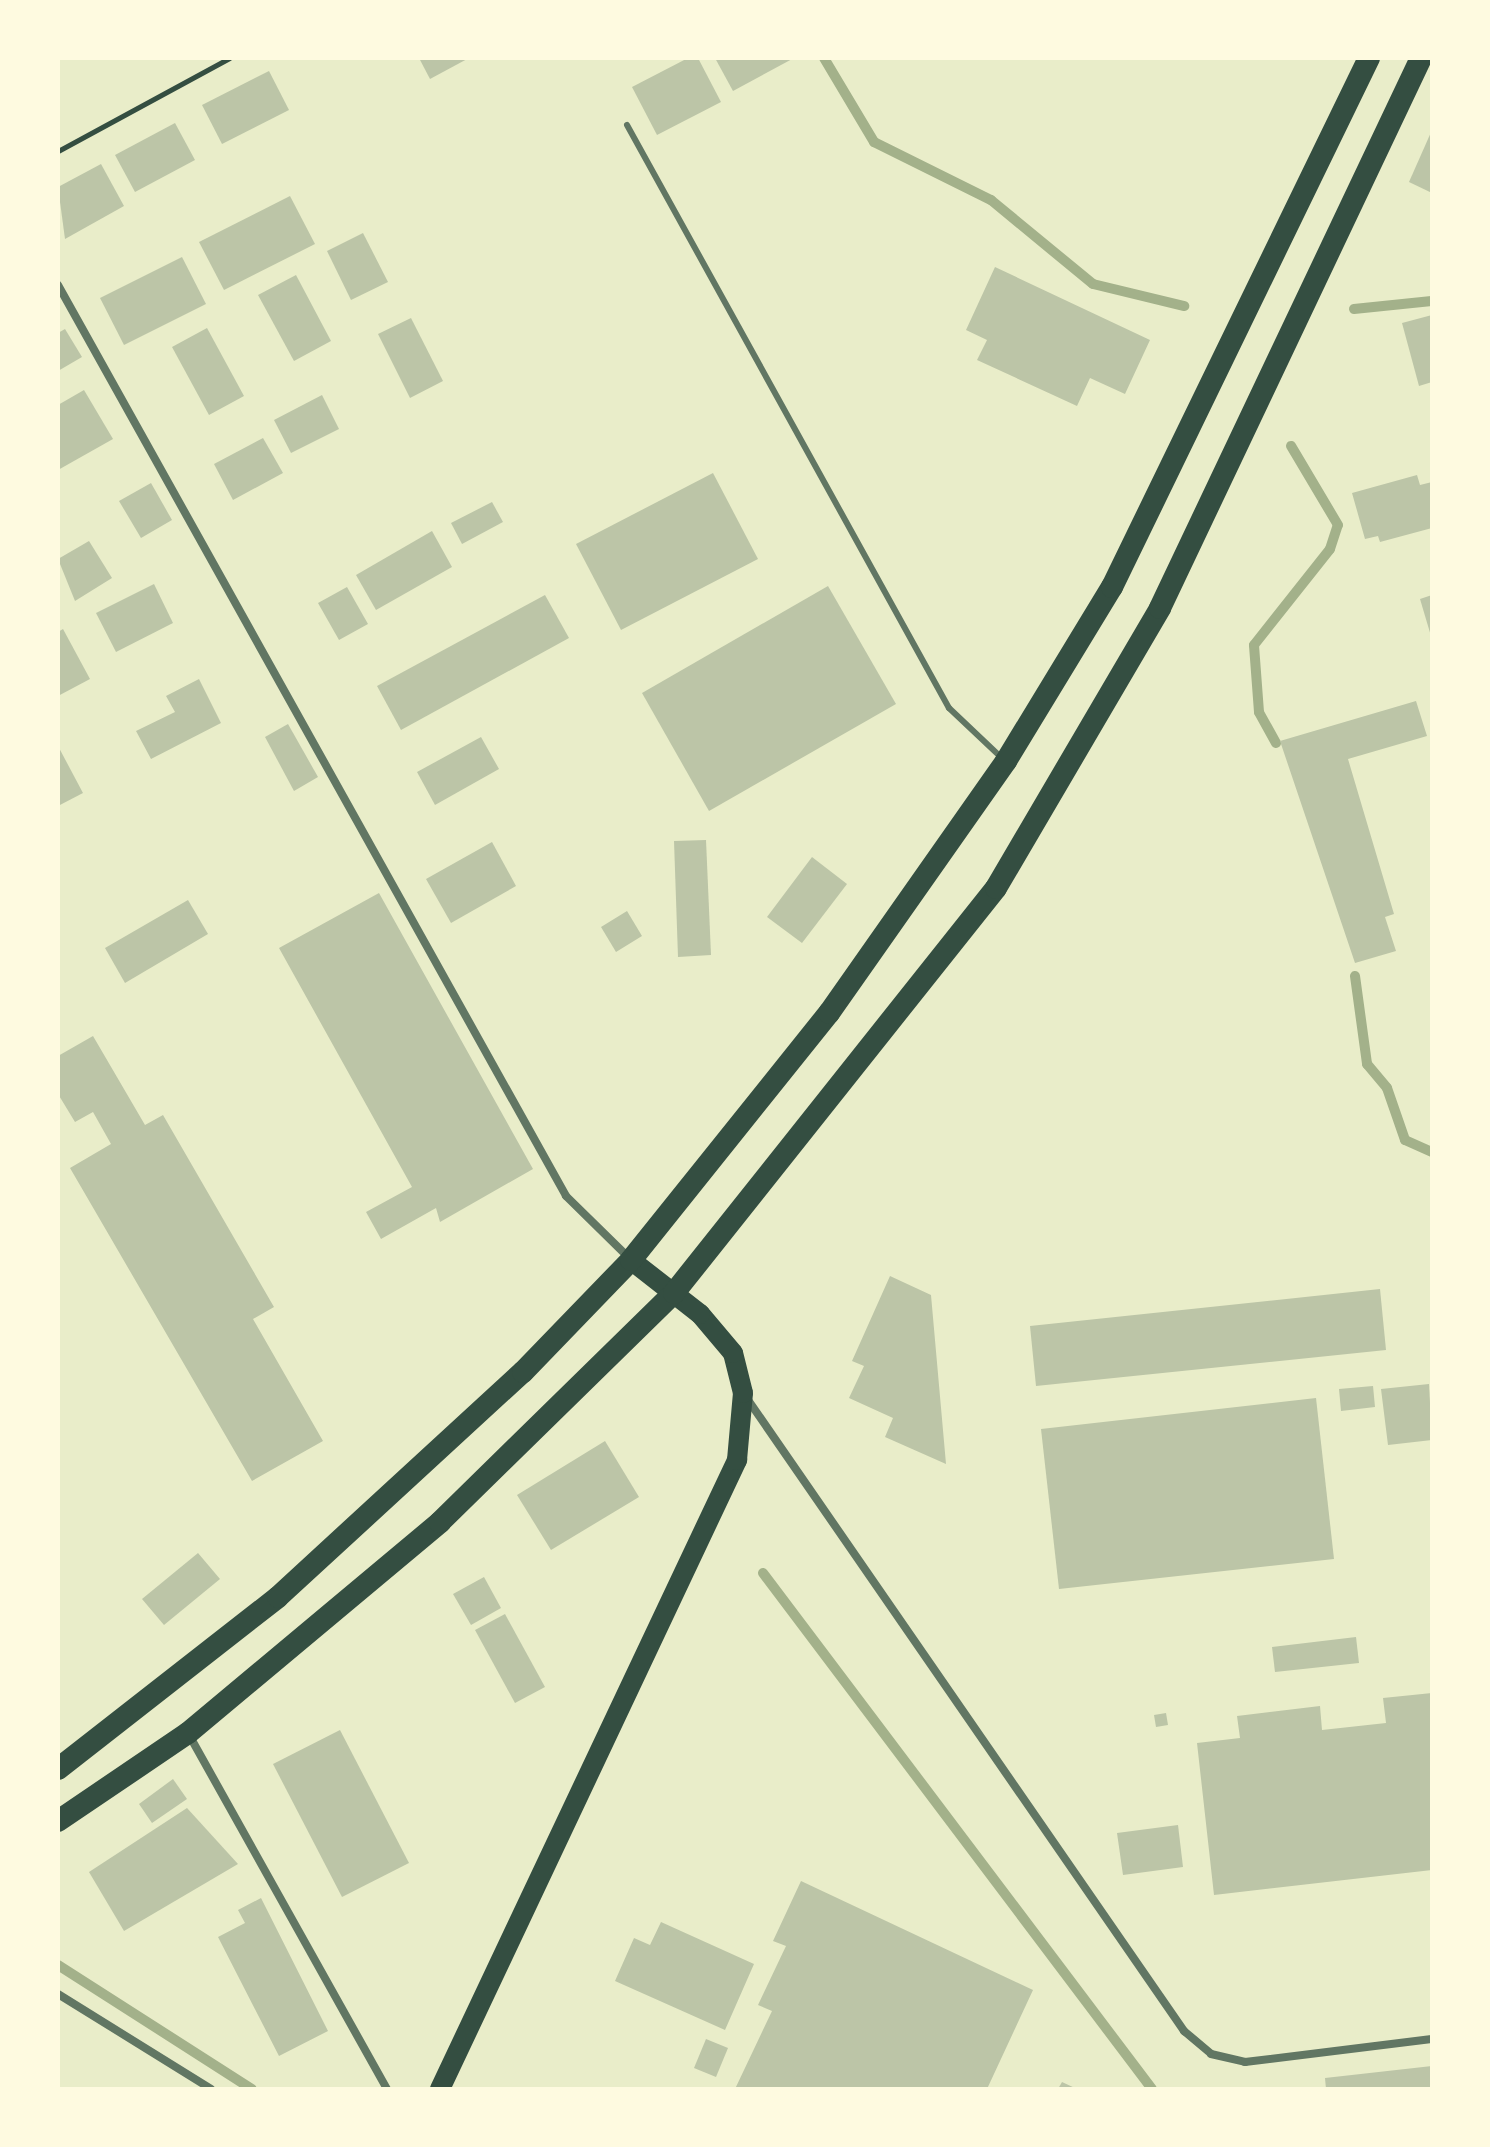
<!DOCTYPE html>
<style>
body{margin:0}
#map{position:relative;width:1490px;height:2147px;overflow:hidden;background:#e9edc9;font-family:"Archivo Narrow",sans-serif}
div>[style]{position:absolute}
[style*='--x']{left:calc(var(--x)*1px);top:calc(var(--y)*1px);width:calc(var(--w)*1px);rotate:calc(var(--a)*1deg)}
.stream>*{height:10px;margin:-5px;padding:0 5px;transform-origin:5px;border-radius:5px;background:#a3b18a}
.building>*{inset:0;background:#bcc5a7}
.path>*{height:5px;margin:-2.5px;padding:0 2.5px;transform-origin:2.5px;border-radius:2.5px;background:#344e41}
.service>*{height:6px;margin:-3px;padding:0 3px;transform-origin:3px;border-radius:3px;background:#617663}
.minor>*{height:8px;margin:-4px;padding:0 4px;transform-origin:4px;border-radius:4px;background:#617663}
.primary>*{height:20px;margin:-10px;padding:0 10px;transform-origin:10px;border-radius:10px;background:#344e41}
.trunk>*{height:22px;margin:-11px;padding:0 11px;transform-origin:11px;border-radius:11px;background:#344e41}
span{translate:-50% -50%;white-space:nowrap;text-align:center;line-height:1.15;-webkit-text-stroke:6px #fefae0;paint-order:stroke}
.frame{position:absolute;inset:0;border:60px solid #fefae0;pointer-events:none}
</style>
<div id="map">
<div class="stream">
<div style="--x:824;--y:58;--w:98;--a:59.2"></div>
<div style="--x:874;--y:142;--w:131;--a:26.4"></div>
<div style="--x:991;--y:200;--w:132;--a:39.5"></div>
<div style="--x:1093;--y:284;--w:94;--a:13.6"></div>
<div style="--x:1354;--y:309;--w:78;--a:-5.9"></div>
<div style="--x:1276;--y:743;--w:35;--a:-119"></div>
<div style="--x:1259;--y:712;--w:67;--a:-94.3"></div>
<div style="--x:1254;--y:645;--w:122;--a:-51.6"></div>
<div style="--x:1330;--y:549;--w:25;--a:-72"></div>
<div style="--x:1338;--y:525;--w:92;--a:-120.7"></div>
<div style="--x:1355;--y:976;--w:89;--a:82.2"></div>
<div style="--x:1367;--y:1064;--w:31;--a:50"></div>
<div style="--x:1387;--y:1088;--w:55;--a:70.9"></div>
<div style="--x:1405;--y:1140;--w:30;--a:24"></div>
<div style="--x:763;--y:1573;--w:646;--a:52.99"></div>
<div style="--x:58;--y:1965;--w:230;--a:32.6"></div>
</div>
<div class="building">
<div style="clip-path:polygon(419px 58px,469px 58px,430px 79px)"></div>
<div style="clip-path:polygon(688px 58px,698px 58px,721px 102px,657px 135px,632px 87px)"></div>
<div style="clip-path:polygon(715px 58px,794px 58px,733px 91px)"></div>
<div style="clip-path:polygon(269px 71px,289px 110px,222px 144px,202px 105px)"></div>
<div style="clip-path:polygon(175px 123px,195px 160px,135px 192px,115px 155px)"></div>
<div style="clip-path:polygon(1432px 130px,1432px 193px,1409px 182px)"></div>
<div style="clip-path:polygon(101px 164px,124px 206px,65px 239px,58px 187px)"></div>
<div style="clip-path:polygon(290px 196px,315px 244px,224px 290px,199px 242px)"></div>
<div style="clip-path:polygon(363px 233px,388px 282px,351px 300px,327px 251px)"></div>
<div style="clip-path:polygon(182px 257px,206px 304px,124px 345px,100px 298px)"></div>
<div style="clip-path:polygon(995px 267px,1150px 340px,1125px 394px,1090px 378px,1077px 406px,977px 360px,987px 340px,966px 330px)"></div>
<div style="clip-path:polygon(296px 275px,331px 341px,294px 361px,258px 295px)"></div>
<div style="clip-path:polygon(1432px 315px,1432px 382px,1419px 386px,1402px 323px)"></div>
<div style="clip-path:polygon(411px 318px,443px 381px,410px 398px,378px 334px)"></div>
<div style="clip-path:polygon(207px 328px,244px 396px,209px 415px,172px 347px)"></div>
<div style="clip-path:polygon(65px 329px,82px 357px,58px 371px,58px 333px)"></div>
<div style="clip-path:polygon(84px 390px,113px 439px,58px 470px,58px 405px)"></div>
<div style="clip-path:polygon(322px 395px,339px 429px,291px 453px,274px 420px)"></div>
<div style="clip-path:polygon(263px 438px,283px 473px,233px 500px,214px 464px)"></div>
<div style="clip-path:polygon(713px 473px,758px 559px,621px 630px,576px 544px)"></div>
<div style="clip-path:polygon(1417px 475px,1420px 485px,1432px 482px,1432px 528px,1380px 542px,1378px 536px,1365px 539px,1352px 493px)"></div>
<div style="clip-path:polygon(151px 483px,172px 520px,141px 538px,119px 501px)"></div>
<div style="clip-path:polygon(492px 502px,503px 522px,462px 544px,451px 523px)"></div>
<div style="clip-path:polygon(432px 531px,452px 567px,376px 610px,356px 575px)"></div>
<div style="clip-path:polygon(89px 541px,112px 578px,75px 601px,58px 559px)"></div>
<div style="clip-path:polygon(154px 584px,173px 623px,116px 652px,96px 613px)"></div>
<div style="clip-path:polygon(828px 586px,896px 704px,709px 811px,642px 693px)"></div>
<div style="clip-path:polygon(347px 587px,368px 624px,339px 640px,318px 603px)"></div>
<div style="clip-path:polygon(545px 595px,569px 638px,401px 730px,377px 686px)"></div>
<div style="clip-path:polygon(1432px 595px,1432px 636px,1431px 636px,1420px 599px)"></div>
<div style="clip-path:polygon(63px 629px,90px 679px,58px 696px,58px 632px)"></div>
<div style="clip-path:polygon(199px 679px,221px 723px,151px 759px,136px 731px,175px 712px,166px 696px)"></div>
<div style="clip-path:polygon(1416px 701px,1427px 736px,1348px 759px,1394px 914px,1385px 917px,1396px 951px,1355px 963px,1280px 741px)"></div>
<div style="clip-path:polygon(288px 724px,318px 777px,294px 791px,265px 737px)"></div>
<div style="clip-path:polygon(481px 737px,499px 769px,435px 805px,417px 772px)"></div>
<div style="clip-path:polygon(58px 746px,83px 793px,58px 806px)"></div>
<div style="clip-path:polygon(706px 840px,711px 955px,678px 957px,674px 841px)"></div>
<div style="clip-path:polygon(492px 842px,516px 886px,451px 923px,426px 879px)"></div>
<div style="clip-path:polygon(812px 857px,847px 884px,802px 943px,767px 917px)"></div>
<div style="clip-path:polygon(379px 893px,533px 1169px,440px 1222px,436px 1208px,381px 1239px,366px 1212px,412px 1187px,279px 948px)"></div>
<div style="clip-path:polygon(188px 900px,208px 934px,125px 983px,105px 948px)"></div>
<div style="clip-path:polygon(627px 911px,642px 936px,616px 952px,601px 927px)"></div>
<div style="clip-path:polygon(93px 1036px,145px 1125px,163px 1115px,274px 1307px,253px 1319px,323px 1441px,252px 1481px,70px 1168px,111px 1144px,93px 1112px,75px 1122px,58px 1094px,58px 1056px)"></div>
<div style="clip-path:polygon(890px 1276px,931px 1295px,946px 1464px,885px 1437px,893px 1418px,849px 1398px,864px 1366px,852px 1361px)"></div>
<div style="clip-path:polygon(1380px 1289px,1386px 1350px,1036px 1386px,1030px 1326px)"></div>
<div style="clip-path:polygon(1429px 1384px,1432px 1440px,1388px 1445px,1381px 1389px)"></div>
<div style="clip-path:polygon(1373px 1386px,1375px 1407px,1341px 1411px,1339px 1389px)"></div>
<div style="clip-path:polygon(1316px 1398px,1334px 1559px,1059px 1589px,1041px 1429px)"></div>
<div style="clip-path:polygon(605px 1441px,639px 1497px,551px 1550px,517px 1495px)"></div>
<div style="clip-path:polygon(198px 1553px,220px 1579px,164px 1625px,142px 1599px)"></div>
<div style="clip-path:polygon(484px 1577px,501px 1608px,471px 1625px,453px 1594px)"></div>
<div style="clip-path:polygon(505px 1614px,545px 1687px,515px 1703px,475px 1630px)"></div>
<div style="clip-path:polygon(1356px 1637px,1359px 1663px,1275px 1672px,1272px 1647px)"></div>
<div style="clip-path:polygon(1432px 1693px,1432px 1870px,1214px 1895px,1197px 1743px,1240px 1738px,1237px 1716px,1320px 1706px,1322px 1730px,1386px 1723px,1383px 1698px)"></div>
<div style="clip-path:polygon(1166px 1713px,1168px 1725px,1156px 1727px,1154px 1715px)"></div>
<div style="clip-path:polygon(340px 1730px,409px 1863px,342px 1897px,273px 1764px)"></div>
<div style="clip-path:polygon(173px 1779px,187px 1799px,152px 1823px,139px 1804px)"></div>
<div style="clip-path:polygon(187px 1808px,238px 1864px,124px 1931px,89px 1872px)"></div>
<div style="clip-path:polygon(1178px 1825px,1183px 1867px,1123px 1875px,1117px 1833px)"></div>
<div style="clip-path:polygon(801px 1881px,1033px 1990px,987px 2089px,735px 2089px,772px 2011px,758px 2005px,786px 1946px,773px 1941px)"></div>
<div style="clip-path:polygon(261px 1898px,328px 2031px,279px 2056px,218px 1937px,245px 1923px,238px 1910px)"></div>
<div style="clip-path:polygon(661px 1922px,754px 1964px,725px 2030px,615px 1981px,634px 1938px,650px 1945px)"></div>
<div style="clip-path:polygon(706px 2039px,728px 2048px,716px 2077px,694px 2068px)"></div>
<div style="clip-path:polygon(1432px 2066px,1432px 2089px,1326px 2089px,1325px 2078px)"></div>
<div style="clip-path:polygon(1062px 2082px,1077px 2089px,1058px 2089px)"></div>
</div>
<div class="path">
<div style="--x:58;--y:151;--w:195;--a:-28.5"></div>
</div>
<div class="service">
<div style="--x:627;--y:125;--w:666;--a:61.09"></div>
<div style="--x:949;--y:708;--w:74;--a:43.4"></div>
</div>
<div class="minor">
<div style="--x:58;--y:285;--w:1043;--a:60.85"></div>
<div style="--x:566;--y:1196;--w:88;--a:44.5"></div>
<div style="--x:746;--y:1397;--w:771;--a:55.36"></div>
<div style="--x:1184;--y:2031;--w:35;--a:40"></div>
<div style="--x:1211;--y:2054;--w:35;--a:13"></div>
<div style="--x:1245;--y:2062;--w:188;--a:-7"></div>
<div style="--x:188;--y:1733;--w:408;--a:60.8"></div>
<div style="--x:58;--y:1994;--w:180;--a:31.8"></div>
</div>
<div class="primary">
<div style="--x:440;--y:2089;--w:696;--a:-64.72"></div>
<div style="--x:737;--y:1460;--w:67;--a:-84.9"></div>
<div style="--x:743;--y:1393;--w:41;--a:-104"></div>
<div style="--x:733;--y:1353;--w:51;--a:-130.2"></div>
<div style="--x:700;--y:1314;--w:88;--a:-142"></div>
</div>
<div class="trunk">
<div style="--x:58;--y:1769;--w:279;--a:-38"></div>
<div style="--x:278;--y:1597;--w:333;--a:-42.6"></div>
<div style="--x:523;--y:1372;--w:156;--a:-46"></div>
<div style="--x:631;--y:1260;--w:317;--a:-51.3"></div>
<div style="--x:829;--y:1013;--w:308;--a:-54.9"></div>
<div style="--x:1006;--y:761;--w:204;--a:-58.7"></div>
<div style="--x:1112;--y:587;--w:588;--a:-64.09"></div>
<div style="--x:58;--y:1821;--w:157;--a:-34.1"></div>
<div style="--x:188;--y:1733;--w:329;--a:-39.9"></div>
<div style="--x:440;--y:1522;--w:327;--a:-44.4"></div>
<div style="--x:674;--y:1293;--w:517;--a:-51.51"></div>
<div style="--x:996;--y:888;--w:324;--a:-59.6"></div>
<div style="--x:1160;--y:608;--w:609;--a:-64.61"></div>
</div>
<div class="frame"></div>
</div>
